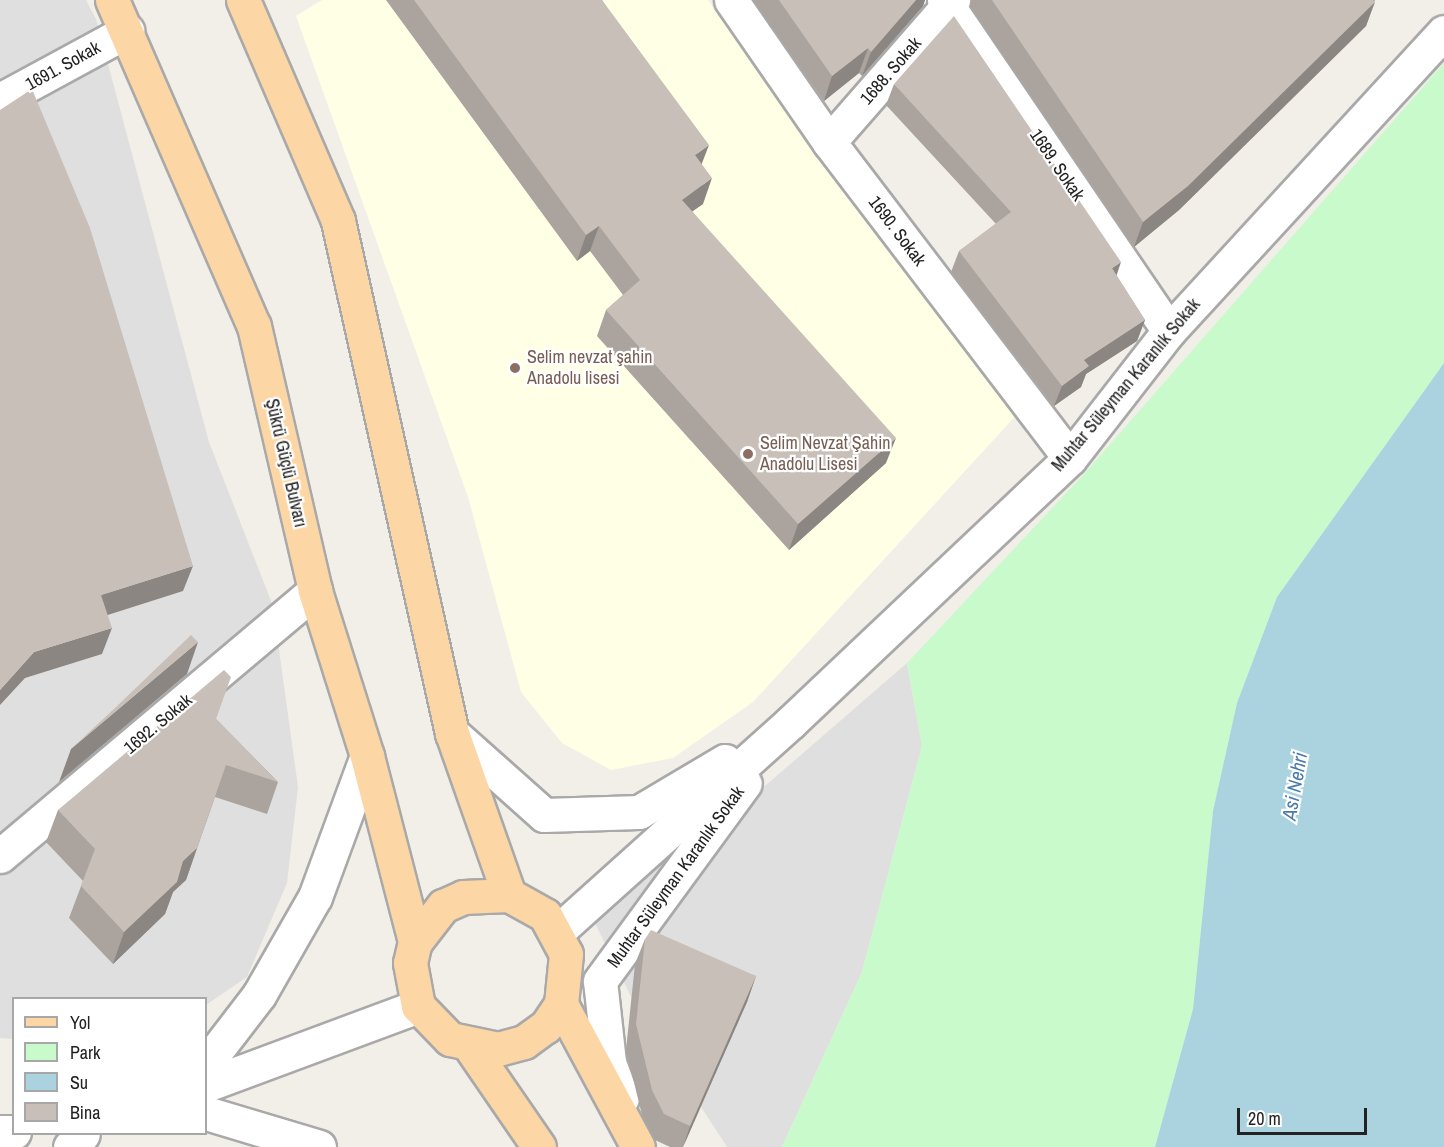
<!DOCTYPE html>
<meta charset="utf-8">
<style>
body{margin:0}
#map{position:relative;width:1444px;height:1147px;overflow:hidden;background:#f2efe9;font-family:"Archivo Narrow",sans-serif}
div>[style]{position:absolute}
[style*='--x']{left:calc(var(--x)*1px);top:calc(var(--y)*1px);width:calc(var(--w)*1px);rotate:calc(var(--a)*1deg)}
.residential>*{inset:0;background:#e0dfdf}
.education>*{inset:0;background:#ffffe5}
.park>*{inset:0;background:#c8facc}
.water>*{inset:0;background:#aad3df}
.roads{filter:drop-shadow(2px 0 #a9a9a9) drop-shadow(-2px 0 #a9a9a9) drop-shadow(0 2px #a9a9a9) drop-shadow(0 -2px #a9a9a9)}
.minor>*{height:33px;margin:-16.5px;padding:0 16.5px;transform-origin:16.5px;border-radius:16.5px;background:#fff}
.major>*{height:33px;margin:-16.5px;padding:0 16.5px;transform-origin:16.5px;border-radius:16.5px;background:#fcd6a4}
.wall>*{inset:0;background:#aba49e}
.shaded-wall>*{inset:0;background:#8b8681}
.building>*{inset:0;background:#c7bfb8}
.dots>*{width:16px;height:16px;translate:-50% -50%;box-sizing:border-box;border:3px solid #fff;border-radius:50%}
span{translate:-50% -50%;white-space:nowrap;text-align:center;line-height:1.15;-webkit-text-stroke:4.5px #fff;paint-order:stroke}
.street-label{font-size:18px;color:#222}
.education-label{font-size:18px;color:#785e54}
.left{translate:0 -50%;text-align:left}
.water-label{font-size:20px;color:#4a7aab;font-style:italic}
.legend{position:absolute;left:12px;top:997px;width:195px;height:138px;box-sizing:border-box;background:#fff;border:2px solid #a7a7a7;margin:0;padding:8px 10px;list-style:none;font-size:18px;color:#222}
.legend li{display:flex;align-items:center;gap:12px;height:30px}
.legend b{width:30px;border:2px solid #a7a7a7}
.scale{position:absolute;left:1237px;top:1108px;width:130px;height:27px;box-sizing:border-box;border:3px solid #222;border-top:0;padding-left:8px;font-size:18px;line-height:21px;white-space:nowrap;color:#222;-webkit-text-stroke:4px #fff;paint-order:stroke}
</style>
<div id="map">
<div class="residential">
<div style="clip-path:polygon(0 0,86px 0,96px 19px,209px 442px,273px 606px,298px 787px,287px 883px,247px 977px,206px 1005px,206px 998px,14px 998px,13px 1039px,0 1038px)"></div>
<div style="clip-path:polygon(907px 663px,922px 746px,862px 972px,782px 1147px,727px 1147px,635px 1005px,590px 913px,750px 799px)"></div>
</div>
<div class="education">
<div style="clip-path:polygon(322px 0,708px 0,825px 166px,1021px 410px,753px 702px,673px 758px,611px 770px,562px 743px,521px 692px,468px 497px,296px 16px)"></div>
</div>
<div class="park">
<div style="clip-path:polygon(1444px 63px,1444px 363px,1277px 597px,1237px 703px,1213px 811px,1193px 1009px,1155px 1147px,782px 1147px,862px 972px,922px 746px,907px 663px,1084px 474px)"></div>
</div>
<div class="water">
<div style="clip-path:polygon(1444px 363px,1444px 1147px,1155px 1147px,1193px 1009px,1213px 811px,1237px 703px,1277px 597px)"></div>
</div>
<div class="roads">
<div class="minor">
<div style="--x:731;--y:0;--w:173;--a:55.4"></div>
<div style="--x:829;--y:142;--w:397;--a:52.7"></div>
<div style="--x:944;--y:0;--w:400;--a:55.8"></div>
<div style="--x:0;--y:100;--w:145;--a:-28.5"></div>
<div style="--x:829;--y:142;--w:189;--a:-48.9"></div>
<div style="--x:452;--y:733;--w:123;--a:41.7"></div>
<div style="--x:544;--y:815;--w:95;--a:-1.8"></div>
<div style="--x:639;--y:812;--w:100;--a:-30.7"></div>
<div style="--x:0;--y:856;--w:412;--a:-40.1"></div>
<div style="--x:557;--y:932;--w:314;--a:-41.9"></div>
<div style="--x:791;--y:722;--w:384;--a:-43.4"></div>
<div style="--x:1070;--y:458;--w:161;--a:-52.1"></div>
<div style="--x:1169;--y:331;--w:406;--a:-47.4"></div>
<div style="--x:206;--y:1064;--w:87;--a:-52.5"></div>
<div style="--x:259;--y:995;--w:113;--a:-60.3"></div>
<div style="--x:315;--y:897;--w:150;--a:-69.8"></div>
<div style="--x:206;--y:1085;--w:226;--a:-20.4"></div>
<div style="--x:622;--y:1098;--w:38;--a:-110"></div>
<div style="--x:609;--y:1062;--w:81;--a:-96.3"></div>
<div style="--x:600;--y:981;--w:245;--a:-53.8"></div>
<div style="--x:206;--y:1113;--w:118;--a:16.7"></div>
<div style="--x:0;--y:1132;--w:14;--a:0"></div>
<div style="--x:70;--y:1147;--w:18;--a:-45"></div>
</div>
<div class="major">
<div style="--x:112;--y:0;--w:356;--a:66.5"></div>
<div style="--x:254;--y:326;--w:272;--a:77"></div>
<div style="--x:315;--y:591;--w:173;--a:72.5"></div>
<div style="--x:367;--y:756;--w:192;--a:75.5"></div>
<div style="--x:243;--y:0;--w:241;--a:66.7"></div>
<div style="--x:338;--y:221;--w:525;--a:77.45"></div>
<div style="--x:452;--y:733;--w:172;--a:70.6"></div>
<div style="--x:561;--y:1004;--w:27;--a:124"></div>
<div style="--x:546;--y:1026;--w:27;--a:144"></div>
<div style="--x:524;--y:1042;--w:27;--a:165"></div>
<div style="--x:498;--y:1049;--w:49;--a:-168.2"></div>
<div style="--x:450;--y:1039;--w:46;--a:-134.1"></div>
<div style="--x:418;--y:1006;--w:44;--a:-100.5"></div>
<div style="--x:410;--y:963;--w:22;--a:-77"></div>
<div style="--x:415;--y:942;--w:46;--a:-52.1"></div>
<div style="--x:443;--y:906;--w:22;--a:-24"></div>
<div style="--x:463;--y:897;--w:46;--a:-2.5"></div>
<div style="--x:509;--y:895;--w:41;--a:29.1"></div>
<div style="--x:545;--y:915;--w:44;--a:61.7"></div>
<div style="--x:566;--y:954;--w:50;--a:95.7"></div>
<div style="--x:561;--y:1004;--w:162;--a:61.7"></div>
<div style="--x:471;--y:1048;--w:120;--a:55.5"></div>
</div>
</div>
<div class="wall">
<div style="clip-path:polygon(386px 0,602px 0,702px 164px,703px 204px,692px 211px,886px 463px,789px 550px,597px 336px,606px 310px,623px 295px,590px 251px,577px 261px)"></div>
<div style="clip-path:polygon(753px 0,925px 0,923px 6px,862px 76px,859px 73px,824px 101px)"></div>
<div style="clip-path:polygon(971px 0,1375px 0,1366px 26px,1179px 210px,1134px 247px,970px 6px)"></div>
<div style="clip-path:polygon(894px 84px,1116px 275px,1145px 320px,1137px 341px,1086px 374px,1081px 387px,1054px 406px,951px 272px,959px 251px,996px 224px,886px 105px)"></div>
<div style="clip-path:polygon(216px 719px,278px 782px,267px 814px,215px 797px,186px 880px,173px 892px,165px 914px,113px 964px,69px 918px,83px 881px,46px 842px,58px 810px)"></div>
<div style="clip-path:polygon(645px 939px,756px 976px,747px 1002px,683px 1147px,670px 1147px,655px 1140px,642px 1115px,626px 1050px,635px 964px)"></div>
</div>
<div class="shaded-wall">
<div style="clip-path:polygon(916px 0,925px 0,923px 6px,862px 76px,871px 52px)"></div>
<div style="clip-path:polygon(1375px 2px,1366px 26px,1179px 210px,1134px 247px,1143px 222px)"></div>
<div style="clip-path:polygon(868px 48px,859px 73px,824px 101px,832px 76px)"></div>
<div style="clip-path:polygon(709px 145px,699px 171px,695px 155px)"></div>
<div style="clip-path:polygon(712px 178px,703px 204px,673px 225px,682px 200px)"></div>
<div style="clip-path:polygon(599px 226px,590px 251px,577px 261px,586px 235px)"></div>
<div style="clip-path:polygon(1121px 262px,1114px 283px,1112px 268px)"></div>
<div style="clip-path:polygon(1145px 320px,1137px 341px,1086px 374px,1081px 387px,1054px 406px,1062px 386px,1084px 360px)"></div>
<div style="clip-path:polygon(896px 438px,886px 463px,789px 550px,798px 524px)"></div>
<div style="clip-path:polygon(193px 566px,183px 591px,92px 620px,101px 595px)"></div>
<div style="clip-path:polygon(112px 628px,102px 654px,25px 678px,0 705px,0 690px,34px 652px)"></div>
<div style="clip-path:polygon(198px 642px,187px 674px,59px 782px,71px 749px)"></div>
<div style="clip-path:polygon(197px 848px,186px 880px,173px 892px,165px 914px,113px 964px,124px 932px,183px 861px)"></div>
<div style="clip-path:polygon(756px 976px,747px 1002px,683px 1147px,690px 1126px)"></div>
</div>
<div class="building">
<div style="clip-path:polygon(414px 0,602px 0,709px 145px,695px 155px,712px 178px,682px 200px,896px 438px,798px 524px,606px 310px,640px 280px,599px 226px,586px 235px)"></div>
<div style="clip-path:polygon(779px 0,916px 0,871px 52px,868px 48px,832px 76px)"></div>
<div style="clip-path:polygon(992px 0,1373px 0,1375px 2px,1188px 186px,1143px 222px)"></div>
<div style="clip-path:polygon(954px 16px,1121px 262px,1112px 268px,1145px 320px,1084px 360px,1089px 366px,1062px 386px,959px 251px,1011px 212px,894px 84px)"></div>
<div style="clip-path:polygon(32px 89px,90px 228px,193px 566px,101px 595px,112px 628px,34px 652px,0 690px,0 110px)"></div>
<div style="clip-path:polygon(191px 635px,198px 642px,71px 749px,116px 707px)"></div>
<div style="clip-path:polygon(224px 670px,231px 677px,216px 719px,278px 782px,226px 765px,197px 848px,183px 861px,177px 882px,124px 932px,81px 886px,95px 849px,58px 810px)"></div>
<div style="clip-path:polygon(651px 930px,756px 976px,690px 1126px,664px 1114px,652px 1090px,636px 1024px,645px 939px)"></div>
</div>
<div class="dots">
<div style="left:515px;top:368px;background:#8d6e63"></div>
<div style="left:748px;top:454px;background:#8d6e63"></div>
</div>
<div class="street-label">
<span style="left:63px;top:66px;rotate:-29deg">1691. Sokak</span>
<span style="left:891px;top:71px;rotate:-49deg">1688. Sokak</span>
<span style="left:1057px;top:165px;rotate:56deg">1689. Sokak</span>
<span style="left:897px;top:231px;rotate:53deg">1690. Sokak</span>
<span style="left:1126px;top:385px;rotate:-50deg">Muhtar Süleyman Karanlık Sokak</span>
<span style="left:286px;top:463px;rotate:77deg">Şükrü Güçlü Bulvarı</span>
<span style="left:158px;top:724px;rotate:-40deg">1692. Sokak</span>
<span style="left:676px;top:877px;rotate:-54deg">Muhtar Süleyman Karanlık Sokak</span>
</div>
<div class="education-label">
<span class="left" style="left:527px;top:368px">Selim nevzat şahin<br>Anadolu lisesi</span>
<span class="left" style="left:760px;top:454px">Selim Nevzat Şahin<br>Anadolu Lisesi</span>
</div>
<div class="water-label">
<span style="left:1294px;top:786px;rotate:-80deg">Asi Nehri</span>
</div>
<ul class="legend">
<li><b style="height:8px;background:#fcd6a4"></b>Yol</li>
<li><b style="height:16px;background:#c8facc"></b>Park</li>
<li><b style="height:16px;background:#aad3df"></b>Su</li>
<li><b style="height:16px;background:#c7bfb8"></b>Bina</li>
</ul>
<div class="scale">20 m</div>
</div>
